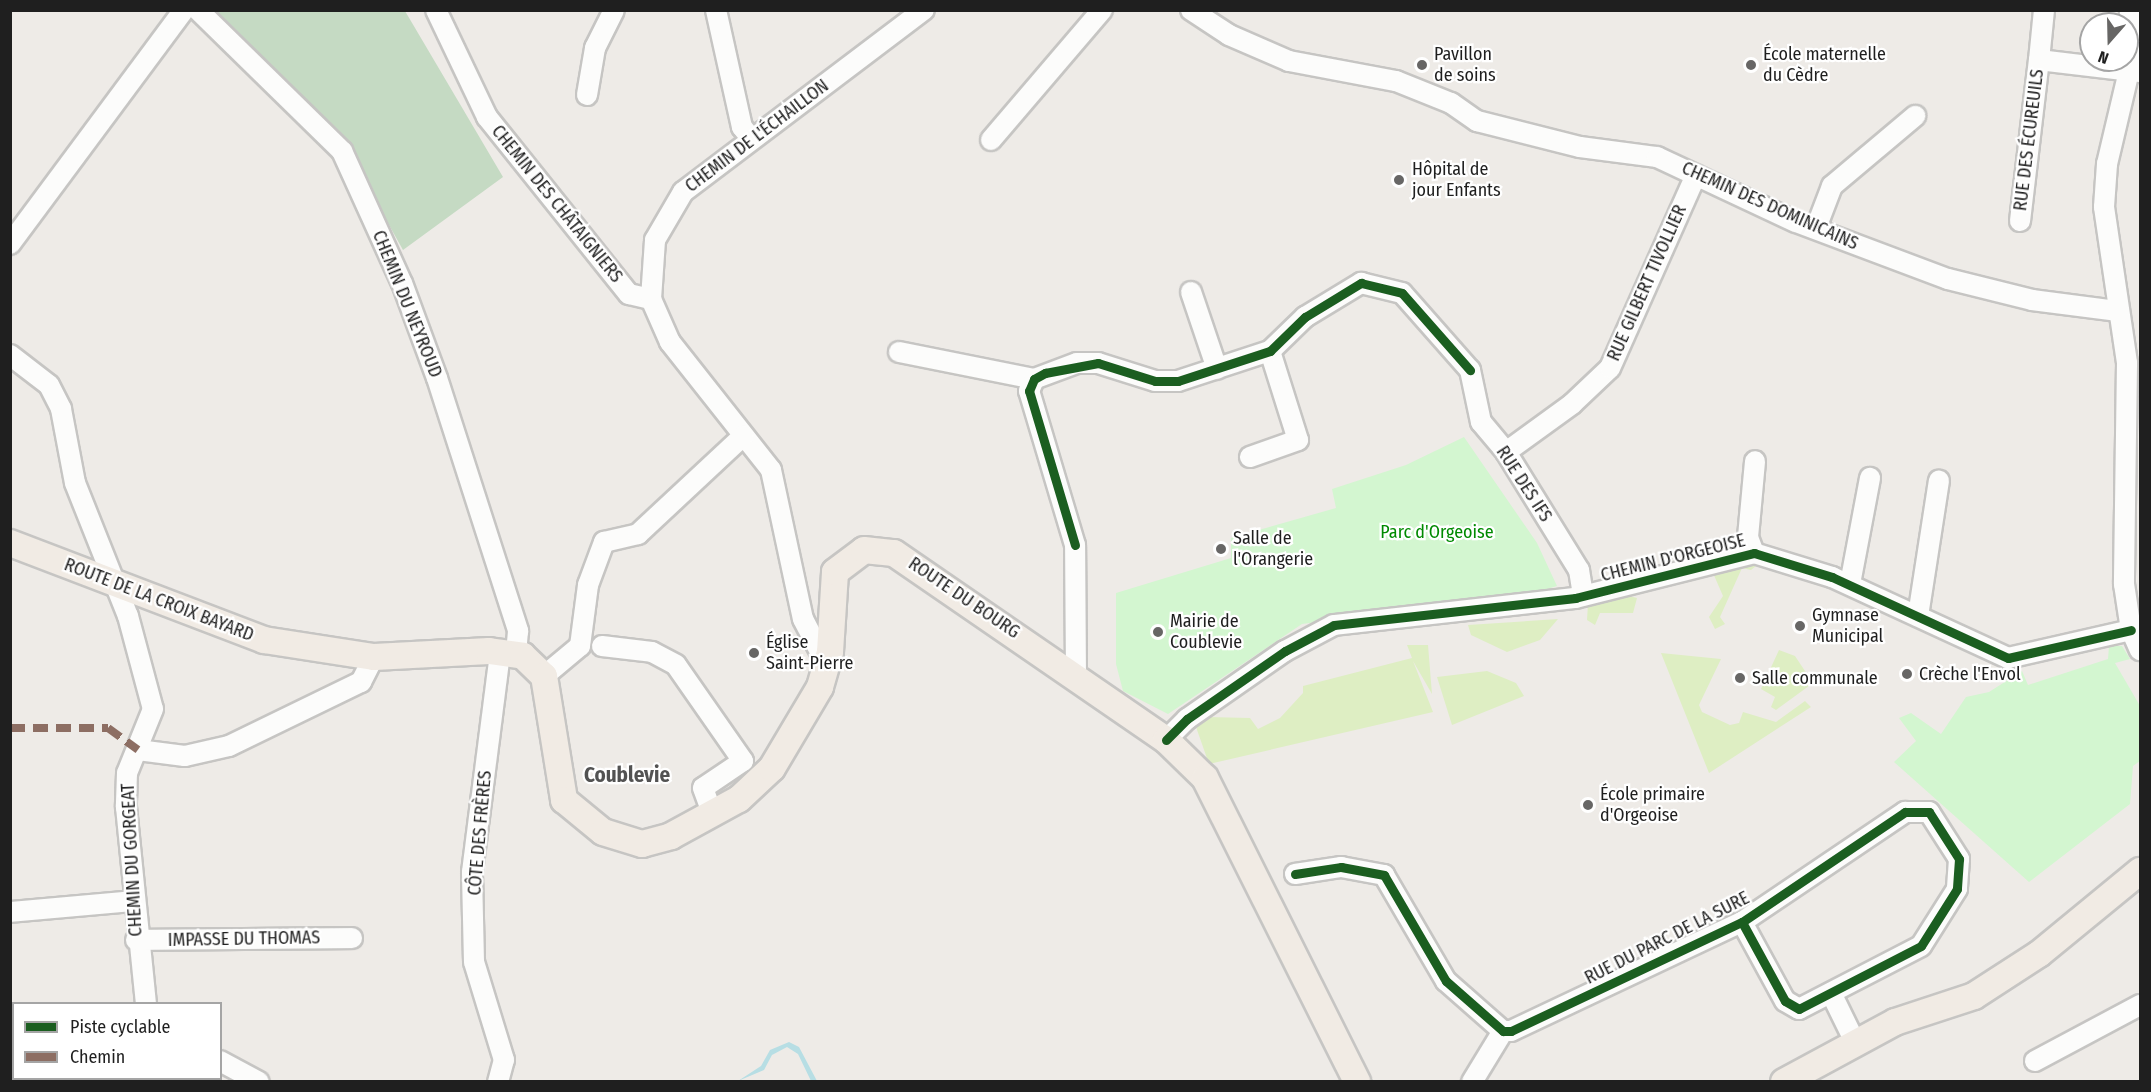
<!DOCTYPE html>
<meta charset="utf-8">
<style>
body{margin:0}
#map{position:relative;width:2151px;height:1092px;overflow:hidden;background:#eeebe7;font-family:"Fira Sans Condensed",sans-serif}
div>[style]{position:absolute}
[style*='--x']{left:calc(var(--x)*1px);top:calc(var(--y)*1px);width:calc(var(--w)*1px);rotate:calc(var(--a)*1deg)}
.grass>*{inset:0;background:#deeec3}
.cemetery>*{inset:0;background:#c5dac3}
.park>*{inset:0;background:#d3f6d0}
.water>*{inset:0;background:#b7dee4}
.roads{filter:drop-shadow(2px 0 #c6c5c3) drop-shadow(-2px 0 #c6c5c3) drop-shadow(0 2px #c6c5c3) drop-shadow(0 -2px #c6c5c3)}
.minor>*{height:20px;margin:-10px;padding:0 10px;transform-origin:10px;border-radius:10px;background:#fcfcfb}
.major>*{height:26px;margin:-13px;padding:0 13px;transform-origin:13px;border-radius:13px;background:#f1ebe4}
.quiet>*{height:8px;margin-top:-4px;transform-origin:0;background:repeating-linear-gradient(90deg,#8d6e63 0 15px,transparent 0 23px)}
.cycleway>*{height:9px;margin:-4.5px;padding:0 4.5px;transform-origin:4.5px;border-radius:4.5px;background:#1b5e20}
.dots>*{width:16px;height:16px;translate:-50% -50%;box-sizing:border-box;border:3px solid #fff;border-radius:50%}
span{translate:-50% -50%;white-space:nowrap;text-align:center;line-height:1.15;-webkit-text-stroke:4.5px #fff;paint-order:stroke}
.poi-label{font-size:18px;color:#1f1f1f}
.left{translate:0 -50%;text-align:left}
.street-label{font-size:18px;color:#1f1f1f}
.park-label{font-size:18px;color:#008a01}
.quarter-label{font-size:21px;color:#525252;font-weight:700}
.frame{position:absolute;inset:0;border:12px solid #1f1f1f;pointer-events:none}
.legend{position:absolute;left:12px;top:1002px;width:210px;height:78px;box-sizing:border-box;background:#fff;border:2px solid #a5a5a5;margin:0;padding:8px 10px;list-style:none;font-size:18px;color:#1f1f1f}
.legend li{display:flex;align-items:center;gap:12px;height:30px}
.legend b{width:30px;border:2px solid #a5a5a5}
.north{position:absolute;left:2079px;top:12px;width:60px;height:60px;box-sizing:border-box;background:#fff;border:2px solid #a5a5a5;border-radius:50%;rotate:200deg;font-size:16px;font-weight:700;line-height:24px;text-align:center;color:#1f1f1f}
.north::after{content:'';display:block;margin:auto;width:21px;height:27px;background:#676665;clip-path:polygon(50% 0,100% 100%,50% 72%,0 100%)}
</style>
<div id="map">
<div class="grass">
<div style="clip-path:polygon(1761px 562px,1751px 570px,1742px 568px,1720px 617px,1725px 624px,1715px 629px,1709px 617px,1723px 596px,1713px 573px)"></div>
<div style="clip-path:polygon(1621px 594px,1637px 598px,1633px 613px,1600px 613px,1595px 625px,1587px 620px,1588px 604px)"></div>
<div style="clip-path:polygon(1558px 619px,1540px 640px,1507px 652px,1471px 635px,1468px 625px)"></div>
<div style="clip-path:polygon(1407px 645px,1428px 645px,1432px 694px,1413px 661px,1433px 712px,1209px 764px,1196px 727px,1207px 717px,1250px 718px,1258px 729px,1280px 718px,1303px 693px,1303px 686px,1412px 658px)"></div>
<div style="clip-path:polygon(1779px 650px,1795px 656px,1813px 683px,1776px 710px,1771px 707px,1775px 697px,1761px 689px)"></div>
<div style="clip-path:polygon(1661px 653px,1721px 659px,1699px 705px,1702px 712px,1730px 725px,1739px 723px,1743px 712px,1776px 722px,1805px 701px,1811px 707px,1709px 773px)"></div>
<div style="clip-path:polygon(1487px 671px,1516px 683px,1524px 696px,1452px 725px,1437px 677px)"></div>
<div style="clip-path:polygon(55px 1079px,206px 1078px,213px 1081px,25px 1081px)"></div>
</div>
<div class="cemetery">
<div style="clip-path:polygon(204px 11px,405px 11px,503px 177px,403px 250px,346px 148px)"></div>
</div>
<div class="park">
<div style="clip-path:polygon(1464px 437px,1537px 543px,1557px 586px,1524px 596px,1302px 624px,1168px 714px,1123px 691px,1116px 664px,1116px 593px,1231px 558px,1231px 538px,1336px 508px,1332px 489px,1406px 465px)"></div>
<div style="clip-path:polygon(2109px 646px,2122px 646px,2130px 659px,2115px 663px,2140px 706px,2140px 761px,2133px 766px,2130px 804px,2029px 882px,1894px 762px,1916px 741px,1899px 718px,1911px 713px,1941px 734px,1966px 697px,1989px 692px,2022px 671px,2028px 685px,2108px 659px)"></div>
</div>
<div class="water">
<div style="clip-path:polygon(789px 1042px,799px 1047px,817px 1081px,811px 1081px,798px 1054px,787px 1047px,772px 1055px,764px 1070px,738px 1081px,761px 1066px,770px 1050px)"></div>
</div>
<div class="roads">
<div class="minor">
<div style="--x:198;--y:10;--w:202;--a:44.4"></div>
<div style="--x:342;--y:151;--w:145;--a:65.6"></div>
<div style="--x:402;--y:283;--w:101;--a:69.8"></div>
<div style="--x:437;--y:378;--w:266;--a:72.2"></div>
<div style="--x:518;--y:631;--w:22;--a:95"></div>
<div style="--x:436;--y:10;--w:119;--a:64.5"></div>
<div style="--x:487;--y:117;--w:227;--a:51.3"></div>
<div style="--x:629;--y:294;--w:23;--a:13"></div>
<div style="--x:651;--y:299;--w:47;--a:66.2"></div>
<div style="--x:670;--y:342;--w:163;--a:51.7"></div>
<div style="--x:771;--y:470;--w:152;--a:77.9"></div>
<div style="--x:803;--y:619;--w:52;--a:62.4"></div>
<div style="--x:716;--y:10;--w:120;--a:77.5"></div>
<div style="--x:742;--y:127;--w:14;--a:51"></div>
<div style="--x:1191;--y:10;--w:45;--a:33.3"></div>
<div style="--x:1229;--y:35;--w:65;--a:23.4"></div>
<div style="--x:1289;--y:61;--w:109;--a:10.6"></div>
<div style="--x:1396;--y:81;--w:59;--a:21.8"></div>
<div style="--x:1451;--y:103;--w:32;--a:35"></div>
<div style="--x:1477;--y:121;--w:106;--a:14.2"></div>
<div style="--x:1580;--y:147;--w:78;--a:7.4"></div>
<div style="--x:1657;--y:157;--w:153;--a:25.1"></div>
<div style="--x:1796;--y:222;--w:162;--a:20.6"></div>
<div style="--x:1948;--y:279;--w:87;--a:14"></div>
<div style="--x:2032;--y:300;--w:87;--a:7.3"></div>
<div style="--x:2044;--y:10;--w:50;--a:95.7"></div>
<div style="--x:2039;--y:60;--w:102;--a:6.8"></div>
<div style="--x:2140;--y:46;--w:27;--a:114"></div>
<div style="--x:2129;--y:71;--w:96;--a:103.3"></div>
<div style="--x:2107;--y:164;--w:43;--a:94"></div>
<div style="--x:2104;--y:207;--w:158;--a:81.6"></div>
<div style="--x:2127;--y:363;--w:221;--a:90.8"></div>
<div style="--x:2124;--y:584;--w:47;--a:81.3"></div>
<div style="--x:2131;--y:630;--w:22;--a:66"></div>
<div style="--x:2129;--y:62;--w:52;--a:-88.9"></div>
<div style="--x:587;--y:95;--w:48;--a:-80.3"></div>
<div style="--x:595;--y:48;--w:42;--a:-63.4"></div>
<div style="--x:991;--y:140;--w:171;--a:-49.5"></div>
<div style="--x:2020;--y:221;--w:162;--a:-83.3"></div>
<div style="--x:1816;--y:228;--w:45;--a:-69.1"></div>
<div style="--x:1832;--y:186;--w:109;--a:-40.1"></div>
<div style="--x:10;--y:244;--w:292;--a:-53.4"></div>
<div style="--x:1191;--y:292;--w:81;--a:71.3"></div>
<div style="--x:651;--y:299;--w:59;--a:-86.1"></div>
<div style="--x:655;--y:240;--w:56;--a:-59.7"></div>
<div style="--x:683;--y:192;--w:302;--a:-37.1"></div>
<div style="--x:899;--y:352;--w:138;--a:11.3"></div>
<div style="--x:10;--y:355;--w:49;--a:37.6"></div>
<div style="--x:49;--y:385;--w:27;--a:63"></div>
<div style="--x:61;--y:409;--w:75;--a:79.3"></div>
<div style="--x:75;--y:483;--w:143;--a:68.3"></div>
<div style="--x:128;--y:616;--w:96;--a:75"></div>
<div style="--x:153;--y:709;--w:69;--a:112.1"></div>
<div style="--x:127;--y:773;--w:34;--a:92"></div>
<div style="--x:126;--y:807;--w:198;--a:84.2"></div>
<div style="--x:1506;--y:452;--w:82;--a:-36"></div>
<div style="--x:1572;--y:404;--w:52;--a:-43.5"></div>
<div style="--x:1610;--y:368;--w:211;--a:-66"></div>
<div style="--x:1250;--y:457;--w:51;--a:-19.5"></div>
<div style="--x:1298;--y:440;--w:93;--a:-107.5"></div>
<div style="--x:1754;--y:553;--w:17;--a:-111"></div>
<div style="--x:1748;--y:537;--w:76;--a:-84.7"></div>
<div style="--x:1850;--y:584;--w:108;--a:-79.3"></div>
<div style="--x:1918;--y:616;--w:137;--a:-81.2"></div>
<div style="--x:602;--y:646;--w:50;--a:6.8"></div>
<div style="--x:652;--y:652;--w:27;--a:28"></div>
<div style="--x:676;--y:665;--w:117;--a:55.1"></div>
<div style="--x:743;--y:761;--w:48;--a:146"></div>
<div style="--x:703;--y:788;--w:27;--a:70"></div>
<div style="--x:544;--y:676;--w:47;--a:-39.8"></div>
<div style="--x:580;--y:646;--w:62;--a:-82.5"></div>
<div style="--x:588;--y:585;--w:46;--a:-69.6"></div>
<div style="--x:604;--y:542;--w:35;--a:-13"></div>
<div style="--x:638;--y:534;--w:144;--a:-43"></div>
<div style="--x:1076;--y:677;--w:132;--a:-90.4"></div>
<div style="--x:1075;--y:545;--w:161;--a:-106.6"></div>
<div style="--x:1029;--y:391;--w:13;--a:-67"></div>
<div style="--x:1034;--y:379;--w:46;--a:-20.4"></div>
<div style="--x:1077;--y:363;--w:21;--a:0"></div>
<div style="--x:1098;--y:363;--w:60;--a:17.5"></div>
<div style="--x:1155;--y:381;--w:23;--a:0"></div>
<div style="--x:1178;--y:381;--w:97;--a:-18.1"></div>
<div style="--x:1270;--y:351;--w:49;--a:-44.2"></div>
<div style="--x:1305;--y:317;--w:66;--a:-31.3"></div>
<div style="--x:1361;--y:283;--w:42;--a:13.7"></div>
<div style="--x:1402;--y:293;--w:103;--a:48.6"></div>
<div style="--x:1470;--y:370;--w:53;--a:78.1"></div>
<div style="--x:1481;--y:422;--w:39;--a:50"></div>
<div style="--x:1506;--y:452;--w:139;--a:58.3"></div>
<div style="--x:1579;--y:570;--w:26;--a:81"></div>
<div style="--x:1166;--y:740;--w:30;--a:-45"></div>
<div style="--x:1187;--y:719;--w:119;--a:-34.8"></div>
<div style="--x:1285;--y:651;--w:55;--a:-28"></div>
<div style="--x:1334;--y:625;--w:243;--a:-6.4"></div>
<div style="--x:1575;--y:598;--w:185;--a:-14.1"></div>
<div style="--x:1754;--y:553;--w:82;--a:17.1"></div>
<div style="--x:1832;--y:577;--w:194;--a:24.7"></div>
<div style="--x:2008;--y:658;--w:126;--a:-12.8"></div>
<div style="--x:138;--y:750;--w:47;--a:7.3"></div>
<div style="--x:185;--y:756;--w:45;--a:-12.8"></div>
<div style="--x:229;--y:746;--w:147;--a:-25.9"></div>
<div style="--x:361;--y:682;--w:28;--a:-63"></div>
<div style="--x:1295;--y:874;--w:47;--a:-8.7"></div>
<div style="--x:1341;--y:867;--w:44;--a:10.5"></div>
<div style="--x:1384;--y:875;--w:123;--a:59.7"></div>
<div style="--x:1446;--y:981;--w:76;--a:41.3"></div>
<div style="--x:1503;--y:1031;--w:8;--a:0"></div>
<div style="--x:1511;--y:1031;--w:255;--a:-25.3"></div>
<div style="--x:1742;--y:922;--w:197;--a:-34"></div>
<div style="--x:1905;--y:812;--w:24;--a:0"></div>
<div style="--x:1929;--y:812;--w:56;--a:57.4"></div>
<div style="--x:1959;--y:859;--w:30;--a:94"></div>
<div style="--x:1957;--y:889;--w:67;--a:122.3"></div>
<div style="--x:1921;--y:946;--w:137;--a:152.7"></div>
<div style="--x:1799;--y:1009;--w:16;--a:-150"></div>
<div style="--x:1785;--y:1001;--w:90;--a:-118.6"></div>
<div style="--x:10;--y:912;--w:124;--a:-5.1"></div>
<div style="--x:136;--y:940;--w:216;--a:-0.5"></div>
<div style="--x:1831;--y:993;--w:55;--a:63.9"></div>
<div style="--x:220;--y:1061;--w:44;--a:28.3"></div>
<div style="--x:2035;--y:1061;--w:119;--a:-28.1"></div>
<div style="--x:498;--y:1082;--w:23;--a:-75"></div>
<div style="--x:504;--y:1060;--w:102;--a:-107"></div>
<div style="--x:474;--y:962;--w:90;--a:-91.3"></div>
<div style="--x:472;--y:872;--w:222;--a:-82.7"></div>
<div style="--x:1472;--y:1082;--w:60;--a:-58.7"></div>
</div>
<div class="major">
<div style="--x:10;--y:543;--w:272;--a:20.9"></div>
<div style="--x:264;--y:640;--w:111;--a:8.8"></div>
<div style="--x:374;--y:657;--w:115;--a:-3"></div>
<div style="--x:489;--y:651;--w:34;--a:8"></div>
<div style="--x:523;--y:656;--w:29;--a:44"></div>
<div style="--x:544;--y:676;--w:126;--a:80.8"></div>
<div style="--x:564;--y:800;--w:50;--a:39.4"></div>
<div style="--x:603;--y:832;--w:41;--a:17.1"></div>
<div style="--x:642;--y:844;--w:30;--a:-15"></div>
<div style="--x:671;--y:836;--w:77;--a:-28.6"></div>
<div style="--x:739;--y:799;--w:45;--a:-43.2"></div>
<div style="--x:772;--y:768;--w:94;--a:-59.3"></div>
<div style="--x:820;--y:687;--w:36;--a:-74"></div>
<div style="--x:830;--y:652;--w:80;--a:-86.4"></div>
<div style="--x:835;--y:572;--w:36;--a:-37"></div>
<div style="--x:864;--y:550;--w:30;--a:6"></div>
<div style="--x:894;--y:553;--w:330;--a:34.5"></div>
<div style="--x:1166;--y:740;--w:54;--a:44.3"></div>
<div style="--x:1205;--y:778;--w:340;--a:63.4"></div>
<div style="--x:1784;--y:1082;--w:126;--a:-28.4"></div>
<div style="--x:1895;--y:1022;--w:83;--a:-18.2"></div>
<div style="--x:1974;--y:996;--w:77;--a:-32.9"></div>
<div style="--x:2039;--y:954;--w:131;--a:-39.4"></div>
</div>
</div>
<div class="quiet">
<div style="--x:10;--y:728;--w:98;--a:0"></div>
<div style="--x:108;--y:728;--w:37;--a:36"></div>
</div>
<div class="cycleway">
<div style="--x:1075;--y:545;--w:161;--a:-106.6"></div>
<div style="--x:1029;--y:391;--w:13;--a:-67"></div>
<div style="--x:1034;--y:379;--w:13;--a:-29"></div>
<div style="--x:1045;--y:373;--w:54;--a:-10.7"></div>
<div style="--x:1098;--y:363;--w:60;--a:17.5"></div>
<div style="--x:1155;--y:381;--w:23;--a:0"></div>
<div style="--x:1178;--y:381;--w:97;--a:-18.1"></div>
<div style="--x:1270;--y:351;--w:49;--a:-44.2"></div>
<div style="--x:1305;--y:317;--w:66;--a:-31.3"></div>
<div style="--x:1361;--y:283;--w:42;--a:13.7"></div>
<div style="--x:1402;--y:293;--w:103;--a:48.6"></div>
<div style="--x:1166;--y:740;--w:30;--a:-45"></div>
<div style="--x:1187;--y:719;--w:119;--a:-34.8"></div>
<div style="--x:1285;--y:651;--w:55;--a:-28"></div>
<div style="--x:1334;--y:625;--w:243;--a:-6.4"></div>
<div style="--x:1575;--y:598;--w:185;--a:-14.1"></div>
<div style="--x:1754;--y:553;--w:82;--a:17.1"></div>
<div style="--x:1832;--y:577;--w:194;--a:24.7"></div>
<div style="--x:2008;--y:658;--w:126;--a:-12.8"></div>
<div style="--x:1295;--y:874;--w:47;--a:-8.7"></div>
<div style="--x:1341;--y:867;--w:44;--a:10.5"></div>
<div style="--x:1384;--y:875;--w:123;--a:59.7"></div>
<div style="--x:1446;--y:981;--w:76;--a:41.3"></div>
<div style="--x:1503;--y:1031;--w:8;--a:0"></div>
<div style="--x:1511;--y:1031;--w:255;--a:-25.3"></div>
<div style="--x:1742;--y:922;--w:197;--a:-34"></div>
<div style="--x:1905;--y:812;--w:24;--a:0"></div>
<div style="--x:1929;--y:812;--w:56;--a:57.4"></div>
<div style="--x:1959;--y:859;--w:30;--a:94"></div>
<div style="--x:1957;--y:889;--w:67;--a:122.3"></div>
<div style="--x:1921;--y:946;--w:137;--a:152.7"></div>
<div style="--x:1799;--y:1009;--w:16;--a:-150"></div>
<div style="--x:1785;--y:1001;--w:90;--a:-118.6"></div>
</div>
<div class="dots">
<div style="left:1422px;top:65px;background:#676665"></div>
<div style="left:1751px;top:65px;background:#676665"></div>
<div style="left:1399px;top:180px;background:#676665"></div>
<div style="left:1221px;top:549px;background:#676665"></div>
<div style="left:1800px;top:626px;background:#676665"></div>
<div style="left:1158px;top:632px;background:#676665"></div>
<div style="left:754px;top:653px;background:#676665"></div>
<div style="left:1907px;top:674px;background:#676665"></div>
<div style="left:1740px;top:678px;background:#676665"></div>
<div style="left:1588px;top:805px;background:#676665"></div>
</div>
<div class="poi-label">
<span class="left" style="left:1434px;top:65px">Pavillon<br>de soins</span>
<span class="left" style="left:1763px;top:65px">École maternelle<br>du Cèdre</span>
<span class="left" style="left:1412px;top:180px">Hôpital de<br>jour Enfants</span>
<span class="left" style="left:1233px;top:549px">Salle de<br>l'Orangerie</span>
<span class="left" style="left:1812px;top:626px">Gymnase<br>Municipal</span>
<span class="left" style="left:1170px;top:632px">Mairie de<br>Coublevie</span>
<span class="left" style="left:766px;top:653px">Église<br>Saint-Pierre</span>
<span class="left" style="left:1919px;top:674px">Crèche l'Envol</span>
<span class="left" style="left:1752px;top:678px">Salle communale</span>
<span class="left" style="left:1600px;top:805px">École primaire<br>d'Orgeoise</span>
</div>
<div class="street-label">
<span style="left:757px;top:136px;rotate:-37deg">CHEMIN DE L'ÉCHAILLON</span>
<span style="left:2029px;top:140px;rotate:-83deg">RUE DES ÉCUREUILS</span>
<span style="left:557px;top:204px;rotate:51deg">CHEMIN DES CHÂTAIGNIERS</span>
<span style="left:1770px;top:206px;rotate:24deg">CHEMIN DES DOMINICAINS</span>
<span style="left:1647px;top:283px;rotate:-66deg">RUE GILBERT TIVOLLIER</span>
<span style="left:407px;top:304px;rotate:68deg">CHEMIN DU NEYROUD</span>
<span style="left:1524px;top:484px;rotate:57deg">RUE DES IFS</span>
<span style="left:1673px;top:558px;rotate:-14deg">CHEMIN D'ORGEOISE</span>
<span style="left:964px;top:598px;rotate:34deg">ROUTE DU BOURG</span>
<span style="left:159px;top:600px;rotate:21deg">ROUTE DE LA CROIX BAYARD</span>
<span style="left:480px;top:833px;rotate:-85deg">CÔTE DES FRÈRES</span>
<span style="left:132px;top:860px;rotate:-93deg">CHEMIN DU GORGEAT</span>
<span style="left:1667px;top:938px;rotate:-27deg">RUE DU PARC DE LA SURE</span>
<span style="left:244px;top:939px;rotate:-1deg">IMPASSE DU THOMAS</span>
</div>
<div class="park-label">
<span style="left:1437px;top:532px">Parc d'Orgeoise</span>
</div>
<div class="quarter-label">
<span style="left:627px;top:775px">Coublevie</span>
</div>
<div class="frame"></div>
<ul class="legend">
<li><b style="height:8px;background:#1b5e20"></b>Piste cyclable</li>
<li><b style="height:8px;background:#8d6e63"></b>Chemin</li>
</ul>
<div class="north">N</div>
</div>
